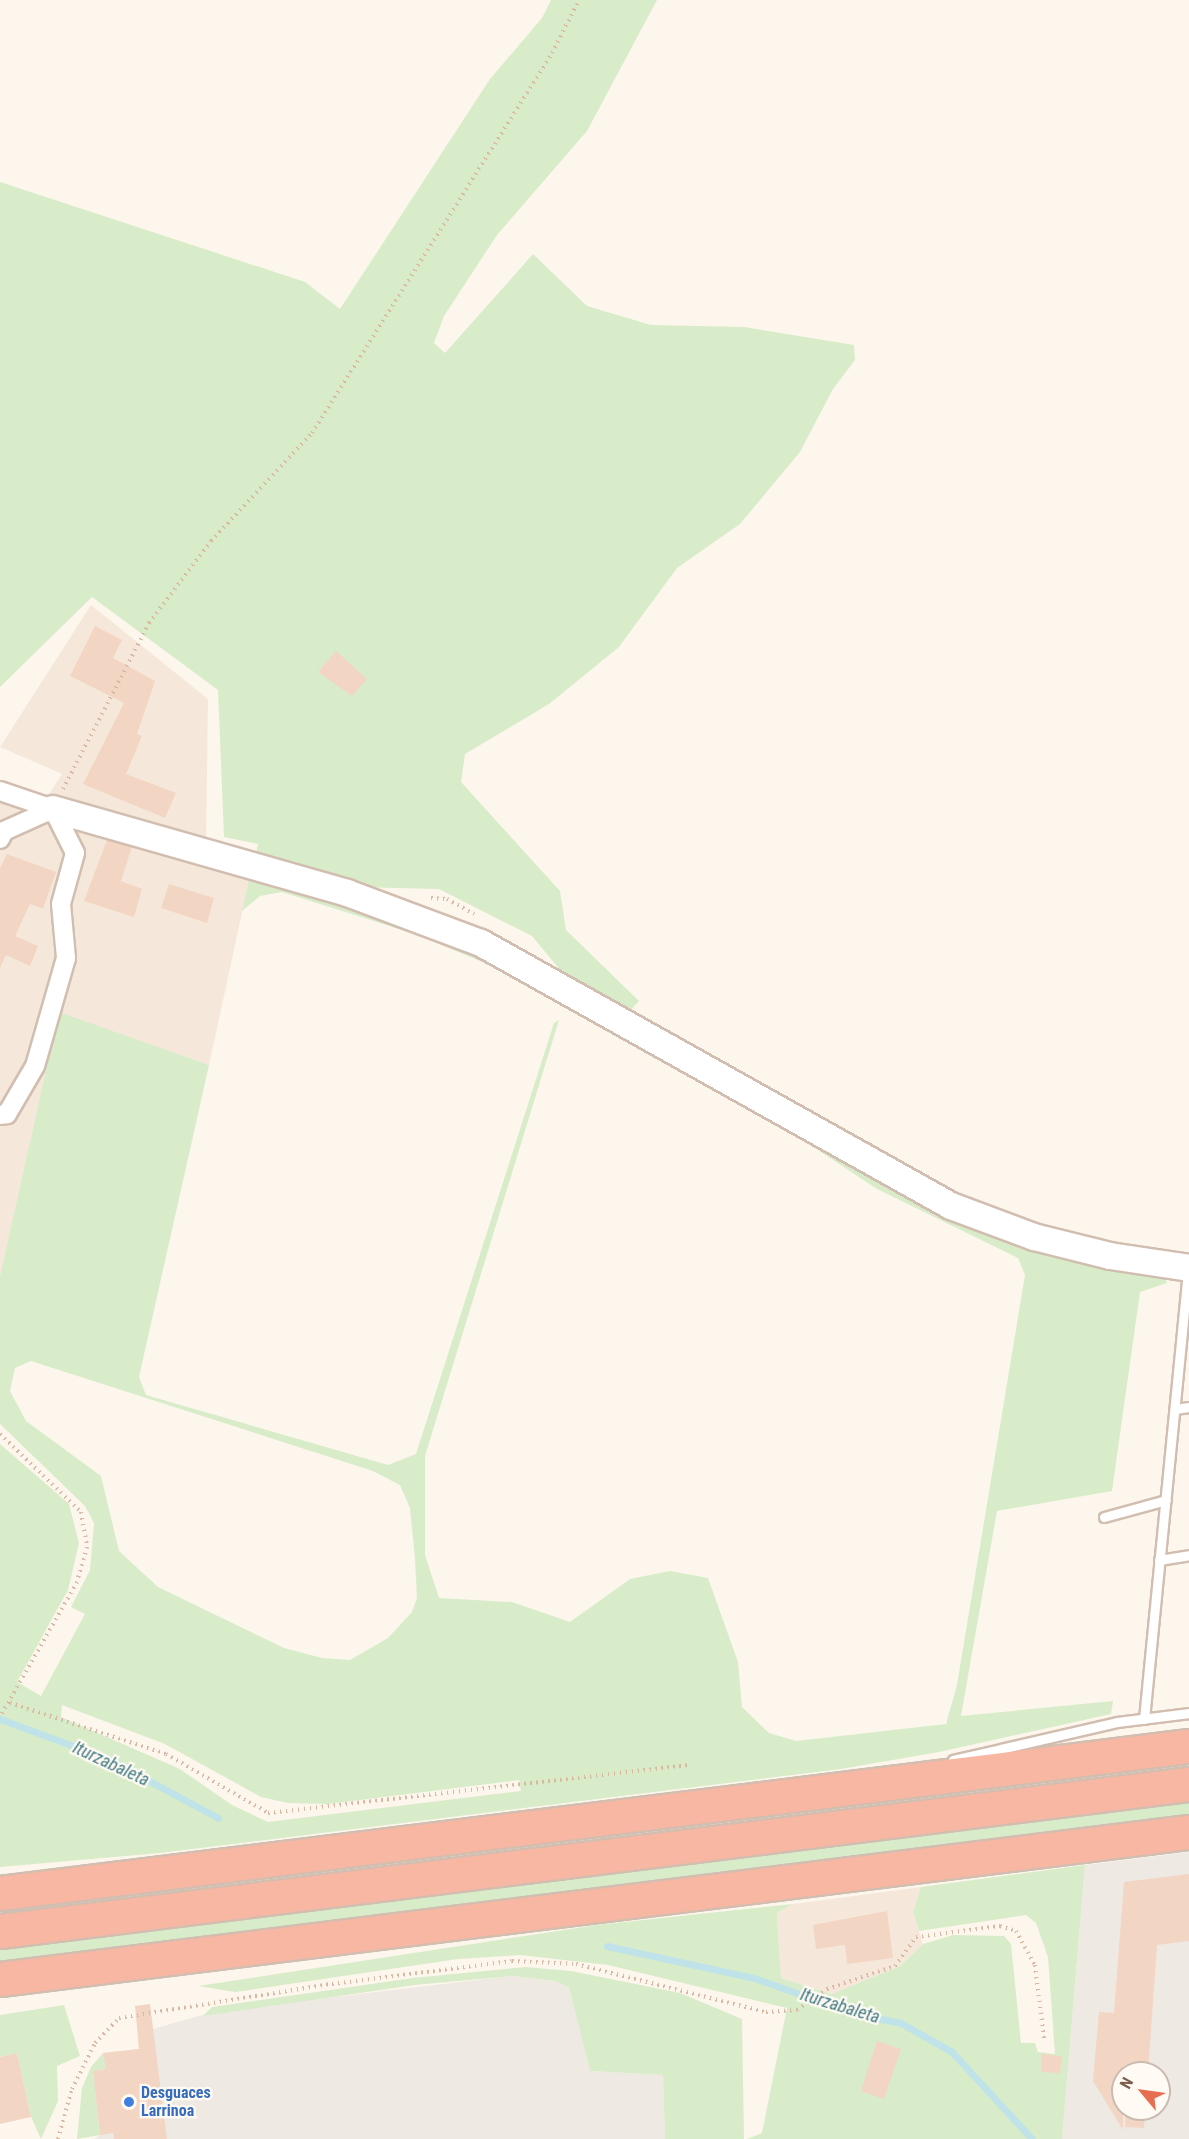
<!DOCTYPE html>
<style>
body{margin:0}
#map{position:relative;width:1189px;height:2139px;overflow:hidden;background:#fdf6ec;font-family:"Roboto Condensed",sans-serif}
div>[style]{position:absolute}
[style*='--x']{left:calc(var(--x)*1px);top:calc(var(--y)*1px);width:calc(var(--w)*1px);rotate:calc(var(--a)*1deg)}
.residential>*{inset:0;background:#f5e8da}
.industrial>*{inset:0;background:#efe9e4}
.green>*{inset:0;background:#d8ecc9}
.stream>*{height:7px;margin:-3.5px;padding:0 3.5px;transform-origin:3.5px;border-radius:3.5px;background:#bfe3e8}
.building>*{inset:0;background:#f3d5c3}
.path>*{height:4px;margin-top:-2px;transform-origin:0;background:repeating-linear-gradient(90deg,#d9b8a5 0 1.5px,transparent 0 6px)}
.roads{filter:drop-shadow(2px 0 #d1beb0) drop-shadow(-2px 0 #d1beb0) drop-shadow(0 2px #d1beb0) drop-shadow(0 -2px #d1beb0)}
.lane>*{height:9px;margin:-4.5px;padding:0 4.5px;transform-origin:4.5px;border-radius:4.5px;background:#fff}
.street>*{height:18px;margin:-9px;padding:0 9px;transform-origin:9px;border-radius:9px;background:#fff}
.secondary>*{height:26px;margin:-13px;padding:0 13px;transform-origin:13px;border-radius:13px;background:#fff}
.highway>*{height:33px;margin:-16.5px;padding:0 16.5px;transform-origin:16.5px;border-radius:16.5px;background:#f7b7a3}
.dots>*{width:16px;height:16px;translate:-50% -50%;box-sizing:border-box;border:3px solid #fffaf3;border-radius:50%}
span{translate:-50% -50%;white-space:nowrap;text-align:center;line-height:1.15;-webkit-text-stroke:4.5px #fffaf3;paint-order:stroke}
.shop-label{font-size:16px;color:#366cbe;font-weight:700}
.left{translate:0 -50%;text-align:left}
.water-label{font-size:18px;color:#437c86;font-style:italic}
.north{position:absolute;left:1111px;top:2061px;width:60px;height:60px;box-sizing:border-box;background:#fffaf3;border:2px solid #cabbb1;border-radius:50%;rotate:299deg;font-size:16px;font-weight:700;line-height:24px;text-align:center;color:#7a5c4d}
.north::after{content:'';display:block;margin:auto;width:21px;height:27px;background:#e76f51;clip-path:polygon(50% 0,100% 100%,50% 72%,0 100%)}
</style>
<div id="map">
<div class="residential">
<div style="clip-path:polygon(91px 605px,208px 699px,206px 843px,250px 876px,209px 1065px,59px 1013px,0 1276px,0 802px,5px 786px,47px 797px,62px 774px,0 747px)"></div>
<div style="clip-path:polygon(921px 1887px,913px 1912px,923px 1944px,900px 1966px,833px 1994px,781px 1978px,777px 1913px,793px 1904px)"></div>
</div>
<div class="industrial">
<div style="clip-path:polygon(evenodd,1189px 1852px,1189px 2139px,1062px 2139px,1085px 1865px,1189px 1852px,1123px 2073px,1159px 2073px,1159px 2109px,1123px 2109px,1123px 2073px)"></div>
<div style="clip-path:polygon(511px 1976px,555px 1981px,569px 1988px,590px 2071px,663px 2075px,665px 2139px,94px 2139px,100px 2135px,93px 2071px,105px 2069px,103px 2053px,139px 2049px,138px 2033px,217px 2011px)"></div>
</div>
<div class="green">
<div style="clip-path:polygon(551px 0,657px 0,587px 131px,497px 235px,444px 316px,434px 343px,445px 353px,533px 254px,587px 306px,651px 325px,744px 327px,854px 345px,855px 360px,833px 389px,800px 452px,740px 524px,677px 568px,619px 647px,549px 704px,465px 754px,461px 782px,560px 891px,566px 930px,639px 1001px,625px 1016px,570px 982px,532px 936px,439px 889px,354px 887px,255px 858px,258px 844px,224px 837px,218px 690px,92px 597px,0 687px,0 182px,305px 282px,340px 309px,490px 79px,542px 18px)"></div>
<div style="clip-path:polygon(evenodd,250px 876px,346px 902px,494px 960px,878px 1178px,1162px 1273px,1167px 1283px,1140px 1292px,1112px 1491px,997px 1511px,961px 1716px,1113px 1701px,1111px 1714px,939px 1752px,841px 1769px,160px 1853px,0 1867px,0 1444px,69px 1504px,79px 1543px,68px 1590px,17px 1682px,41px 1696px,85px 1614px,71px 1607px,90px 1570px,94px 1523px,85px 1506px,0 1424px,0 1276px,59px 1012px,209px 1065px,139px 1377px,146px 1395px,388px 1465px,416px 1454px,554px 1023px,559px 1020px,425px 1456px,425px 1555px,439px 1598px,512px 1602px,570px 1622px,630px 1579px,670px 1571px,708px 1578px,738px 1662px,742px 1707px,769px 1733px,796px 1741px,946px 1724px,957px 1685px,1025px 1275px,1018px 1258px,877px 1189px,812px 1146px,492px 966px,415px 934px,282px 892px,260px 896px,242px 911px,250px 876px,31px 1361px,373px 1471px,400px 1485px,410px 1508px,415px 1559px,417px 1598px,412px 1612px,388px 1638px,350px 1660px,322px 1658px,284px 1648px,158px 1587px,119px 1551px,101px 1476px,26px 1421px,10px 1391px,15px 1368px,31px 1361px,250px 876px,62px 1705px,165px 1744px,261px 1797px,288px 1803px,328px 1804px,519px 1780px,521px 1791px,268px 1822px,232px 1805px,180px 1769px,61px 1717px,62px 1705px)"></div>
<div style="clip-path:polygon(1189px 1800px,1189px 1818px,0 1964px,0 1944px)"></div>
<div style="clip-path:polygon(1085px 1865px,1062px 2139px,747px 2139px,762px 2133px,787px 2008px,608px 1965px,520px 1955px,458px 1959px,235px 1992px,198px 1986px,597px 1925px,793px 1904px,777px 1913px,781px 1978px,832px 1994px,900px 1966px,923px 1944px,953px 1935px,1004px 1936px,1011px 1944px,1021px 2043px,1035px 2043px,1038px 2052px,1055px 2054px,1048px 1957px,1036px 1923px,1026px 1915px,919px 1931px,913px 1912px,921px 1887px)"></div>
<div style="clip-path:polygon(525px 1967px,571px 1971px,680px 1993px,742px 2019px,744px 2139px,665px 2139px,663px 2075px,590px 2071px,569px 1988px,555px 1981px,512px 1976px,415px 1985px,203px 2016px,212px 2007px,413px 1978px)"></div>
<div style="clip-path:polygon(64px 2005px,80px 2056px,57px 2066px,58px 2101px,41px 2139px,31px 2117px,17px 2053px,0 2057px,0 2015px)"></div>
<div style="clip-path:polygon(103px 2053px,106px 2069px,93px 2071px,100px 2135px,77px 2139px,82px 2088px,91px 2067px)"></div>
</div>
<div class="stream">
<div style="--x:0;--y:1719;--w:116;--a:20.2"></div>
<div style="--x:109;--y:1759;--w:124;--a:28.4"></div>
<div style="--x:607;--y:1946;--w:150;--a:12.3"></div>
<div style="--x:754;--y:1978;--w:109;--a:19.3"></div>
<div style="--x:857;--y:2014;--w:45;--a:11.6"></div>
<div style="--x:901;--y:2023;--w:59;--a:29.6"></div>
<div style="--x:952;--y:2052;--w:118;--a:47.4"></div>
</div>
<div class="building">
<div style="clip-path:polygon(95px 626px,122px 640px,113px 658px,155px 681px,137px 734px,142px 736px,126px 774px,176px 793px,165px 818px,83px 784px,124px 703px,70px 676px)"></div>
<div style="clip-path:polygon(336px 651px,367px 679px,352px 696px,318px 672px)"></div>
<div style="clip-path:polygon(107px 840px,132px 847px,121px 881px,142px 889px,134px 917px,84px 901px)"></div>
<div style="clip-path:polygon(7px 854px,56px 872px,43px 909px,30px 904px,15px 936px,38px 946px,30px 966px,6px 955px,0 968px,0 868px)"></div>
<div style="clip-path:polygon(169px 884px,214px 898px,207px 923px,161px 908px)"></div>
<div style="clip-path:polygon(1189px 1874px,1189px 1941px,1157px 1945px,1148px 2073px,1123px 2073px,1123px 2130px,1093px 2081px,1099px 2012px,1114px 2013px,1124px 1882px)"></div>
<div style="clip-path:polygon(887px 1911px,893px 1958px,847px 1964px,845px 1945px,816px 1949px,813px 1925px)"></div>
<div style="clip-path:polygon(150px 2004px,167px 2139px,114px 2139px,113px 2133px,100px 2135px,93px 2071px,106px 2069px,103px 2053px,139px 2049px,135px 2006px)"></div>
<div style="clip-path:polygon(877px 2041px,901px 2049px,884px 2099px,861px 2091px)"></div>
<div style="clip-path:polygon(17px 2053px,31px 2117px,0 2124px,0 2057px)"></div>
<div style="clip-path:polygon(1042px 2054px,1062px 2056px,1060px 2073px,1041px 2072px)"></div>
<div style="clip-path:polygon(1126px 2109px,1145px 2109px,1144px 2128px,1125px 2127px)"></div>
</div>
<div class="path">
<div style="--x:63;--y:789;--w:187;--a:-62.6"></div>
<div style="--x:149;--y:623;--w:103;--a:-52.9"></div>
<div style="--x:211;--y:541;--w:148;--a:-46.9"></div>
<div style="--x:312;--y:433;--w:449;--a:-57.7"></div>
<div style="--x:552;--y:53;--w:59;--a:-63"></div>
<div style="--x:431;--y:898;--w:16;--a:4"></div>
<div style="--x:447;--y:899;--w:31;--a:29"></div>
<div style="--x:0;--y:1434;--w:112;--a:43.9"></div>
<div style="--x:81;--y:1512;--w:36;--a:80"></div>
<div style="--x:87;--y:1547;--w:36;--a:106"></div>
<div style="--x:77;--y:1582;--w:155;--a:119.7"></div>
<div style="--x:10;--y:1703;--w:164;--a:18.1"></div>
<div style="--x:166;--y:1754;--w:118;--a:30"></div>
<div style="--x:268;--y:1813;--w:424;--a:-6.5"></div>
<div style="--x:58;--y:2139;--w:52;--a:-74.4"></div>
<div style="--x:72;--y:2089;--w:51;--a:-63.4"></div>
<div style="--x:95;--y:2043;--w:35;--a:-46"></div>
<div style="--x:119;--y:2018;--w:216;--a:-9.1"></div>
<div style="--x:332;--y:1984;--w:181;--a:-7.3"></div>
<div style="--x:512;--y:1961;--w:64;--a:2.7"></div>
<div style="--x:576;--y:1964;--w:196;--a:14.2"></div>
<div style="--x:766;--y:2012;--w:31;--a:-4"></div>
<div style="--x:797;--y:2010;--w:37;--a:-35"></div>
<div style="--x:827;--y:1989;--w:72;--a:-18.7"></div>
<div style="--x:895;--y:1966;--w:36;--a:-54"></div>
<div style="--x:916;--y:1937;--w:85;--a:-7.5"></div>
<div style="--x:1000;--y:1926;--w:17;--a:17"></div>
<div style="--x:1016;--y:1931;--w:39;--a:61"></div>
<div style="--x:1035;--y:1965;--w:75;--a:83.1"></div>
</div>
<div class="roads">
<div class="lane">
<div style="--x:1175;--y:1409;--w:14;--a:-8"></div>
<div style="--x:1104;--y:1517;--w:64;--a:-15.3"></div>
<div style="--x:1159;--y:1560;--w:30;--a:-9"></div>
<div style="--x:1144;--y:1719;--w:451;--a:-84.4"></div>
<div style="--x:953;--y:1760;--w:168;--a:-13"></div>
<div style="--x:1117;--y:1722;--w:73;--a:-7.1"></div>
</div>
<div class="street">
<div style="--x:0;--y:791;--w:56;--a:18.8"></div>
<div style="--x:53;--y:809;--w:49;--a:63.4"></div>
<div style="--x:75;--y:853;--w:53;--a:105.4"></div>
<div style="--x:61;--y:904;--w:54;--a:84.7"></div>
<div style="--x:66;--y:958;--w:112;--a:106"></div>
<div style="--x:35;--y:1066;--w:56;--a:120.3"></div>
<div style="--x:7;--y:1114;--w:7;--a:172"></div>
<div style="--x:0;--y:839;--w:9;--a:-63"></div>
<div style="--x:4;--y:831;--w:54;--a:-24.2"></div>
</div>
<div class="secondary">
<div style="--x:53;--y:809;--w:306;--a:15.9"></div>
<div style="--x:347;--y:893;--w:143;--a:20.5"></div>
<div style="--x:481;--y:943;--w:539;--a:29.23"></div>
<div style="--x:951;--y:1206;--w:89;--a:20.5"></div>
<div style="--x:1034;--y:1237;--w:78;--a:14"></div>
<div style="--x:1110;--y:1256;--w:80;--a:8.6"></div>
</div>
<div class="highway">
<div style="--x:0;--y:1893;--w:1198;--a:-7.05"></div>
<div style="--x:0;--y:1931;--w:1198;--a:-7.05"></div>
<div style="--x:0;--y:1979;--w:1198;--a:-7.05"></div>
</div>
</div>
<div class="dots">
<div style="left:129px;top:2102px;background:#3f7fe0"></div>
</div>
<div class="shop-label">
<span class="left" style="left:141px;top:2102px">Desguaces<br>Larrinoa</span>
</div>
<div class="water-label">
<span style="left:111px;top:1764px;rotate:25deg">Iturzabaleta</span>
<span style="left:840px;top:2006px;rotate:17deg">Iturzabaleta</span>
</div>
<div class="north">N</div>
</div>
